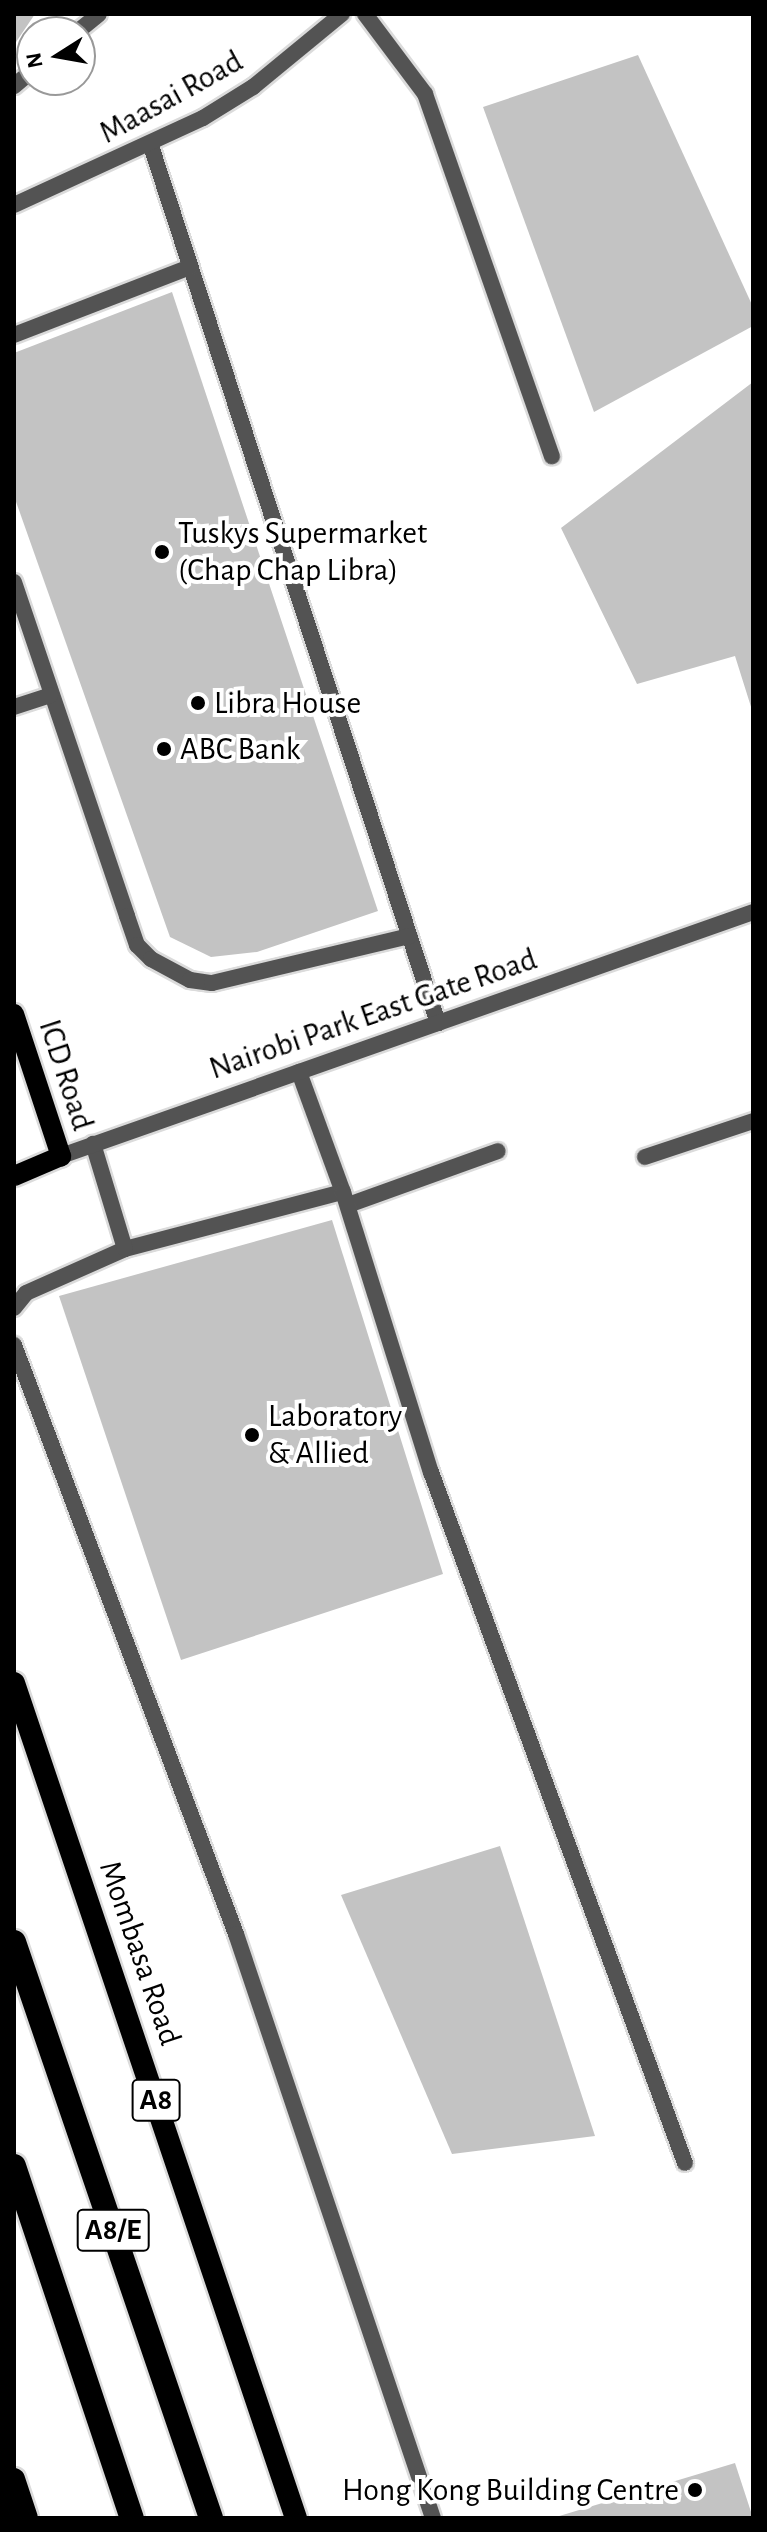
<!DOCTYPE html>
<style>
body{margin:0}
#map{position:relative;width:767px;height:2532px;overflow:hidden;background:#fff;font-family:"Alegreya Sans",sans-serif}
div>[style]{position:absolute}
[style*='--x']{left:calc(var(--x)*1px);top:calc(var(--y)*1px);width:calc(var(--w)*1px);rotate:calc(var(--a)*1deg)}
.building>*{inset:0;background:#c3c3c3}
.roads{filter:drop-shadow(2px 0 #dbdbdb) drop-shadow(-2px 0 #dbdbdb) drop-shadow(0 2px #dbdbdb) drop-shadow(0 -2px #dbdbdb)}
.service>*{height:16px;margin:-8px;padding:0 8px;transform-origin:8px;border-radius:8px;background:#535353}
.minor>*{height:16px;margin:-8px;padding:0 8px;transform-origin:8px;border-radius:8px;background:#535353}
.primary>*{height:20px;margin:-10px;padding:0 10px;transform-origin:10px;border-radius:10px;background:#000}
.trunk>*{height:22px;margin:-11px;padding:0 11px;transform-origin:11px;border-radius:11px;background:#000}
.motorway>*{height:24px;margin:-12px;padding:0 12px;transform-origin:12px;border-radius:12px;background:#000}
.dots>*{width:22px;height:22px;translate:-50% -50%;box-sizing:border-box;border:4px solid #fff;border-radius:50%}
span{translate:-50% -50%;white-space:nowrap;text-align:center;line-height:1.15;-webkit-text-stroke:8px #fff;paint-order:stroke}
.shield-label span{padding:2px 6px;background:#fff;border:2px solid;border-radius:6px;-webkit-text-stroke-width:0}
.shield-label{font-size:30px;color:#000;font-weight:700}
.street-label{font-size:32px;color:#000}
.poi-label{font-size:32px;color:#000}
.left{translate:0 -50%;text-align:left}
.right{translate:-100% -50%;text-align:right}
.frame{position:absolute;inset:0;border:16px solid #000;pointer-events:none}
.north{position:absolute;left:16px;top:16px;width:80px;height:80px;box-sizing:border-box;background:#fff;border:2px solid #999;border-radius:50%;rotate:259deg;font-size:22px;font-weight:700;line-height:32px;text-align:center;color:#000}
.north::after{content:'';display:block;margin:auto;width:28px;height:36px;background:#000;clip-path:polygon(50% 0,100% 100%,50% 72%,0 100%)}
</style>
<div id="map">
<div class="building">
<div style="clip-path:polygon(14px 14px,35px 14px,14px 45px)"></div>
<div style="clip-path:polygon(638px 55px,753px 307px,753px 326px,594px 412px,483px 107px)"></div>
<div style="clip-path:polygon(172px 292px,378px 911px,257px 952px,211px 957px,170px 937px,14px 496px,14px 353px)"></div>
<div style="clip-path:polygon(753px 382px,753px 710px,752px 710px,735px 656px,637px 684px,561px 528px)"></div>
<div style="clip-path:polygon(332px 1220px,443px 1574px,181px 1660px,59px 1296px)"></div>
<div style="clip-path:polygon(500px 1846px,595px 2136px,452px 2154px,341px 1895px)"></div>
<div style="clip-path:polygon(735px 2463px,753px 2518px,556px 2518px,556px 2517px)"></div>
</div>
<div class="roads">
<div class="service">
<div style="--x:365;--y:14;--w:100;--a:53.1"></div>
<div style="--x:425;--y:94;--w:384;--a:70.7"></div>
<div style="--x:77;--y:32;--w:28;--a:-39"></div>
<div style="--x:14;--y:86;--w:23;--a:-40"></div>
<div style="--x:151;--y:146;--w:923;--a:71.88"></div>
<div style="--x:14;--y:205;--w:208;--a:-24.7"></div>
<div style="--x:203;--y:118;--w:59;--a:-31.8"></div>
<div style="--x:253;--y:87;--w:115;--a:-39.4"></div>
<div style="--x:14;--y:335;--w:189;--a:-21.1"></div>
<div style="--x:14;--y:582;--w:353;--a:71.3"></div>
<div style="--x:127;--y:916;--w:31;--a:71"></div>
<div style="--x:137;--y:945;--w:20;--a:45"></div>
<div style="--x:151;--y:959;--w:44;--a:28.3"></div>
<div style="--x:190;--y:980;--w:22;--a:8"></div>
<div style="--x:212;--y:983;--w:203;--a:-13.4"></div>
<div style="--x:14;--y:707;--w:38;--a:-18"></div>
<div style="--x:299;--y:1072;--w:128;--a:69.9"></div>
<div style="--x:645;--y:1157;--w:114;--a:-18.4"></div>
<div style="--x:348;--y:1205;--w:159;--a:-19.8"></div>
<div style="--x:125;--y:1249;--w:225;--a:-14.7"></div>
<div style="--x:343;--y:1192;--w:294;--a:72.6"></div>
<div style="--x:431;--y:1472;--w:736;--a:69.82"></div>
<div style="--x:14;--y:1308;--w:19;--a:-51"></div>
<div style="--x:26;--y:1293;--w:108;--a:-24"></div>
<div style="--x:125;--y:1249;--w:110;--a:-106.9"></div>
<div style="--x:14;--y:1345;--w:629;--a:69.35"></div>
<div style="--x:236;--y:1934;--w:616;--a:71.36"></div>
</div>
<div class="minor">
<div style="--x:61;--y:1156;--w:734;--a:-19.42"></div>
</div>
<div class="primary">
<div style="--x:14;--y:1014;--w:150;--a:71.7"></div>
<div style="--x:61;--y:1156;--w:51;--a:156.9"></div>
</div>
<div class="trunk">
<div style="--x:14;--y:1683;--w:881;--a:71.34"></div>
<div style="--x:14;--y:2479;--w:41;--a:71.6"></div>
</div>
<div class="motorway">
<div style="--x:14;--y:1942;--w:609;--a:71.12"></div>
<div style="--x:14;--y:2166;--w:371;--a:71.5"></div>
</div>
</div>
<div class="dots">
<div style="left:162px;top:552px;background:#000"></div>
<div style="left:198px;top:703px;background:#000"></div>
<div style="left:164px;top:749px;background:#000"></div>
<div style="left:252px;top:1435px;background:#000"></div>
<div style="left:695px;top:2490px;background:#000"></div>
</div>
<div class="shield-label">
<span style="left:156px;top:2100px">A8</span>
<span style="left:113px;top:2230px">A8/E</span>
</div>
<div class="street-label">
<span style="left:171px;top:97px;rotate:-29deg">Maasai Road</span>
<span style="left:373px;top:1014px;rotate:-19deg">Nairobi Park East Gate Road</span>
<span style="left:66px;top:1075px;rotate:72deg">ICD Road</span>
<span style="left:140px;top:1953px;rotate:71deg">Mombasa Road</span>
</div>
<div class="poi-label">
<span class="left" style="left:178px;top:552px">Tuskys Supermarket<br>(Chap Chap Libra)</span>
<span class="left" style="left:214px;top:703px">Libra House</span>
<span class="left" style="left:180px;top:749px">ABC Bank</span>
<span class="left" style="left:268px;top:1435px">Laboratory<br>&amp; Allied</span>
<span class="right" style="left:679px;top:2490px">Hong Kong Building Centre</span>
</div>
<div class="frame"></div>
<div class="north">N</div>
</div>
